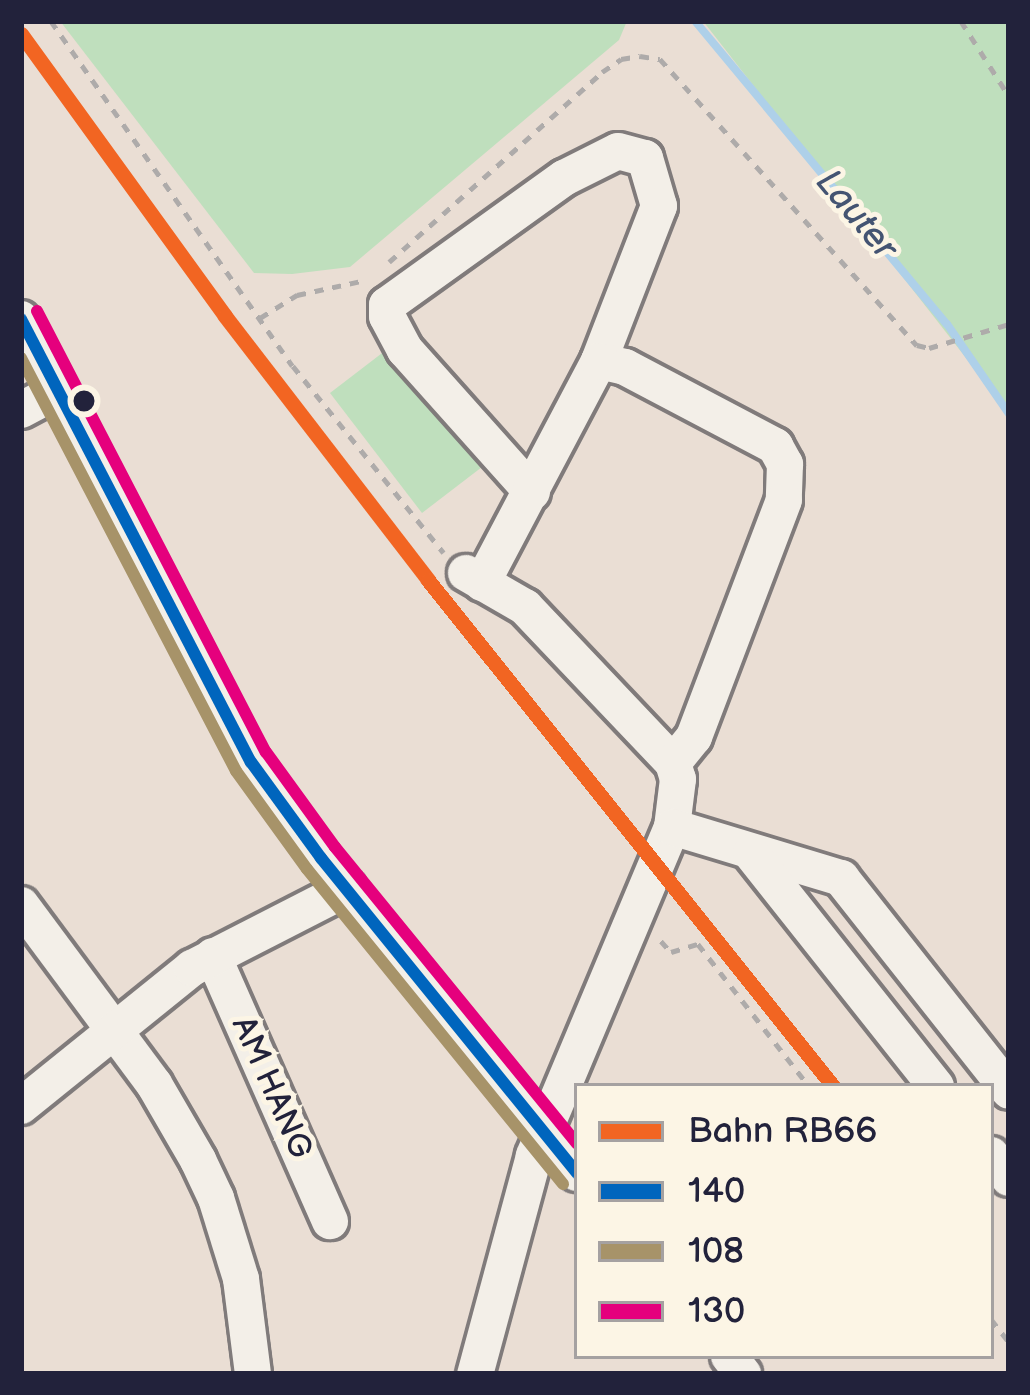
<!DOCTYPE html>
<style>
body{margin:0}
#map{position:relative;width:1030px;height:1395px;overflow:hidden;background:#eaded4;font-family:"Balsamiq Sans",sans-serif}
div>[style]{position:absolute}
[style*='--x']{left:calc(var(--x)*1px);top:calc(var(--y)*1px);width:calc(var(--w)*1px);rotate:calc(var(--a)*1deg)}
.green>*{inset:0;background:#bfdfbd}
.stream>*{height:8px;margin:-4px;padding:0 4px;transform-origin:4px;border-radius:4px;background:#aed0e9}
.path>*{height:4.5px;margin-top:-2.25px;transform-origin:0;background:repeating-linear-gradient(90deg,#aeabaa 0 9px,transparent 0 18px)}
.roads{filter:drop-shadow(3px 0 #807b7b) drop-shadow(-3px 0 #807b7b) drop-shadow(0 3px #807b7b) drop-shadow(0 -3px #807b7b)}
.minor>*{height:36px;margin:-18px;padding:0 18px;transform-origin:18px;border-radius:18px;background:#f3efe8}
.bus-1>*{height:12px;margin:-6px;padding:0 6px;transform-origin:6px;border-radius:6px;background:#0065bd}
.bus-2>*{height:12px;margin:-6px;padding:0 6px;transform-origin:6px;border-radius:6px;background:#a79369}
.bus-3>*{height:12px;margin:-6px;padding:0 6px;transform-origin:6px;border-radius:6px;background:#e5007d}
.rail-1>*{height:15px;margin:-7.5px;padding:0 7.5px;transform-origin:7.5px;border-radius:7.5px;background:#f26522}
.dots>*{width:33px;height:33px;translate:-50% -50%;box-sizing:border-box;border:6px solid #fcf5e5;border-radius:50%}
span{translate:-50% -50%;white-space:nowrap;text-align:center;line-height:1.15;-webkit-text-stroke:10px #fcf5e5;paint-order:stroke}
.street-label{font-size:33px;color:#22223b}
.water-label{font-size:36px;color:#445472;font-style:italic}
.frame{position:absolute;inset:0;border:24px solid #22223b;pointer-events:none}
.legend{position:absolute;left:574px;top:1083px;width:420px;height:276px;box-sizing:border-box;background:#fcf5e5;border:3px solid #a5a1a1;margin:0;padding:15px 21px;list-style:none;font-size:36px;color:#22223b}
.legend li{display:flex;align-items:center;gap:24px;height:60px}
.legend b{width:60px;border:3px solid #a5a1a1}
</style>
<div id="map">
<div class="green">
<div style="clip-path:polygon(60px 21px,627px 21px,619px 40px,350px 267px,292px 274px,254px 273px)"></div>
<div style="clip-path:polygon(703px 21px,1009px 21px,1009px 413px)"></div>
<div style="clip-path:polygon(390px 347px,482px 467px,422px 513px,330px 393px)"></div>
</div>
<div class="stream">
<div style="--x:695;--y:21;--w:394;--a:50.3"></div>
<div style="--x:947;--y:324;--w:109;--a:55.4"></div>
</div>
<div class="path">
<div style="--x:51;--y:21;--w:421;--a:55"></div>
<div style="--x:293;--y:366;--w:240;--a:51.1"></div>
<div style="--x:961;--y:21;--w:89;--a:57.4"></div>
<div style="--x:389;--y:262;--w:285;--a:-41.7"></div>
<div style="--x:602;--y:72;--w:23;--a:-34"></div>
<div style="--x:621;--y:59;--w:19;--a:-9"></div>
<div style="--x:640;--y:56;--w:20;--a:9"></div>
<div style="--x:660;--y:59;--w:385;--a:48.1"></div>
<div style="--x:917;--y:345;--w:12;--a:14"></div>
<div style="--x:929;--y:348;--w:84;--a:-16.7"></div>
<div style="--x:260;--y:318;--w:44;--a:-31.9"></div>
<div style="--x:297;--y:295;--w:71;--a:-12.3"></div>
<div style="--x:661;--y:941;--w:15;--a:48"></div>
<div style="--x:671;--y:952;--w:28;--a:-17"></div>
<div style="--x:698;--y:944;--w:180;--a:52"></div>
<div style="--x:991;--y:1319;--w:29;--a:52"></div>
</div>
<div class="roads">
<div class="minor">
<div style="--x:21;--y:319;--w:499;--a:62.6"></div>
<div style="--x:251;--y:762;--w:119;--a:53.9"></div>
<div style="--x:321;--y:858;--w:406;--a:50.9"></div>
<div style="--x:21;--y:410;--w:43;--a:-27.8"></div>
<div style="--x:532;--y:492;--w:191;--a:-131.8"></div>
<div style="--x:405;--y:350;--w:38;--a:-118"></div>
<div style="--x:387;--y:316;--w:11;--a:-90"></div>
<div style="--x:387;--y:305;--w:218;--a:-35.7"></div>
<div style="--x:564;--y:178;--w:60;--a:-26.6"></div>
<div style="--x:618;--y:151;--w:28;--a:15"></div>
<div style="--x:645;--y:158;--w:50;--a:73.7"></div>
<div style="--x:659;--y:206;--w:166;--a:111.2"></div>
<div style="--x:466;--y:573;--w:68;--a:30"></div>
<div style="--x:525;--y:607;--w:215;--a:46.5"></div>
<div style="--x:673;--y:763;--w:17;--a:73"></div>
<div style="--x:678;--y:779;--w:48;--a:97.1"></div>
<div style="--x:672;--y:827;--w:357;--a:112.8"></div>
<div style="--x:534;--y:1156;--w:226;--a:105.1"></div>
<div style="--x:482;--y:583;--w:251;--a:-62.2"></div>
<div style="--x:599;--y:361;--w:27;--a:13"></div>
<div style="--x:625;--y:367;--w:170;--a:27.8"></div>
<div style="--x:775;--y:446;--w:21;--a:61"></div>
<div style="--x:785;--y:464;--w:36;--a:92"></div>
<div style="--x:784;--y:500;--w:254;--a:110.8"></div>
<div style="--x:694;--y:737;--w:33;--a:129"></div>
<div style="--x:672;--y:827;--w:177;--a:16.8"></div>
<div style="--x:841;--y:878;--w:271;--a:51.7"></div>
<div style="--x:751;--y:853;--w:298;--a:51.6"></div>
<div style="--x:21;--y:905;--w:223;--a:53.4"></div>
<div style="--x:154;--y:1084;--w:88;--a:59.9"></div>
<div style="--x:198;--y:1160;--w:42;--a:64.7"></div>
<div style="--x:216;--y:1198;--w:85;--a:72.8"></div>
<div style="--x:241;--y:1279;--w:96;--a:82.8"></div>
<div style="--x:213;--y:956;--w:290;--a:66.2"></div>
<div style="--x:21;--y:1106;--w:220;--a:-38.9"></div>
<div style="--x:192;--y:968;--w:175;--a:-27.1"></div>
<div style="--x:991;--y:1155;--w:29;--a:52"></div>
<div style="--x:729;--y:1356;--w:23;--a:52"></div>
</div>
</div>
<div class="bus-1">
<div style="--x:21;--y:319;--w:499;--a:62.6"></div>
<div style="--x:251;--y:762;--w:119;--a:53.9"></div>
<div style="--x:321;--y:858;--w:406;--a:50.9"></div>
</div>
<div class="bus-2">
<div style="--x:21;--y:358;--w:466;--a:62.5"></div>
<div style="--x:236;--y:771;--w:121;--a:54.1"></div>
<div style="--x:307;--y:869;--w:406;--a:50.9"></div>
</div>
<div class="bus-3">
<div style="--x:37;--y:311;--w:497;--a:62.6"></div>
<div style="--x:266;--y:752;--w:117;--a:54"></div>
<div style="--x:335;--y:847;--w:383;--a:50.8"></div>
</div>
<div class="rail-1">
<div style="--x:21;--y:34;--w:348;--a:54.1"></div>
<div style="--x:225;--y:316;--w:333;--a:52.4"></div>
<div style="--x:428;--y:580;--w:648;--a:51.33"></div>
</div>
<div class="dots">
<div style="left:84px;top:401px;background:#22223b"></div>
</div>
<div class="street-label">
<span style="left:271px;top:1088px;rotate:66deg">AM HANG</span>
</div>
<div class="water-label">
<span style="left:856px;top:215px;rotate:50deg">Lauter</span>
</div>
<div class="frame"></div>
<ul class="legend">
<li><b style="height:15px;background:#f26522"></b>Bahn RB66</li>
<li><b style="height:15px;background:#0065bd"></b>140</li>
<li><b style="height:15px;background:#a79369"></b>108</li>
<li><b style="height:15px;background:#e5007d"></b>130</li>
</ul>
</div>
